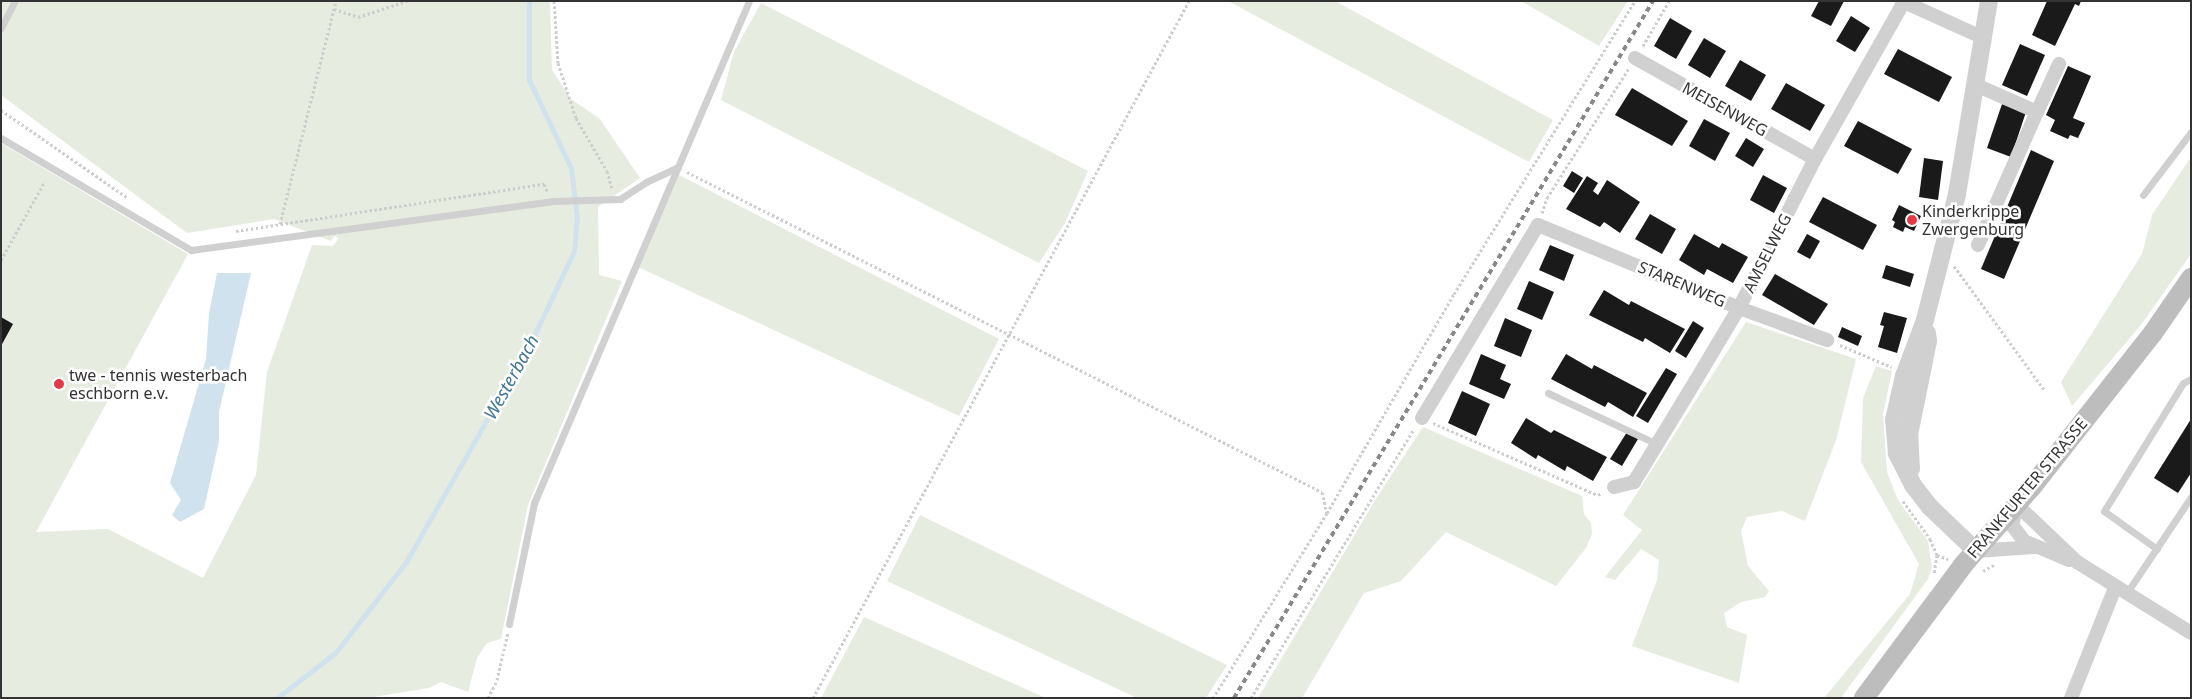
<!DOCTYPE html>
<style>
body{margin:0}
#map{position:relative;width:2192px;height:699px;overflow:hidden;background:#fff;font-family:"Noto Sans",sans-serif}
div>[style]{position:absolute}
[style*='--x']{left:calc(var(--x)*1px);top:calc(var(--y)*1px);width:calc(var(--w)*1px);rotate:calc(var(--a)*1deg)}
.green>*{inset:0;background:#e6ecdf}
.water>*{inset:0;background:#cfe2ee}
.stream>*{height:5px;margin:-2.5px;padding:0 2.5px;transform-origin:2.5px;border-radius:2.5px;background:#cfe2ee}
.building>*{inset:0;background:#1a1a1a}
.path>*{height:3px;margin-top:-1.5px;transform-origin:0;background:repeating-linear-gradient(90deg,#cdcdcd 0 2.5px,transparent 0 5px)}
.service>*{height:7px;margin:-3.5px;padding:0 3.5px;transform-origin:3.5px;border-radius:3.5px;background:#d0d0d0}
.minor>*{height:14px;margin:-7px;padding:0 7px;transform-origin:7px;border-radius:7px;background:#d0d0d0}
.tertiary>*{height:18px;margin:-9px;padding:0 9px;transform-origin:9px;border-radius:9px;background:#d0d0d0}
.secondary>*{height:20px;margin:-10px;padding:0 10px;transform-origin:10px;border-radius:10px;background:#bdbdbd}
.rail>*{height:4px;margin-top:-2px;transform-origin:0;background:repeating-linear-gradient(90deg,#888 0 5px,transparent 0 9px)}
.dots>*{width:14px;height:14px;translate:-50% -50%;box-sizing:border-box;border:2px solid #fff;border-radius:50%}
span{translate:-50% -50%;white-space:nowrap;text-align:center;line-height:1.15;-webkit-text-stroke:5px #fff;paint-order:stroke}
.street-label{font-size:16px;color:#333}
.poi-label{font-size:16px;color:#333}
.left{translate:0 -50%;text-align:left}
.water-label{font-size:18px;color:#3f7597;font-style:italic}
.frame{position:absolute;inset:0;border:2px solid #333;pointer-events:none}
</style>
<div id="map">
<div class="green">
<div style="clip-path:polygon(1px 1px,550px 1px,552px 70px,571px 99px,600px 119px,640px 178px,598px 207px,599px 275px,622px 281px,528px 505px,501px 639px,487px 643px,477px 658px,468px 692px,441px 682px,429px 688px,367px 698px,1px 698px,1px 143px,188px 254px,36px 532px,108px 529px,203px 578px,256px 475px,267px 372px,312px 245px,333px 246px,339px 238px,335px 236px,331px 241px,274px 219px,187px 233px,1px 95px)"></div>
<div style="clip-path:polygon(1228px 1px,1335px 1px,1553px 120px,1529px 162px)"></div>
<div style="clip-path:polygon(1521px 1px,1628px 1px,1599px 46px)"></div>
<div style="clip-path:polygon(761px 3px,1088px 171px,1065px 223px,1039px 263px,721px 100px,734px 52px)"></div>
<div style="clip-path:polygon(2191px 157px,2191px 254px,2141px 325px,2072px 406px,2061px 382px,2142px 254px,2152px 215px)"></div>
<div style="clip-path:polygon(679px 175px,999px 339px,959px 416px,638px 267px)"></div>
<div style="clip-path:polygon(1746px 322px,1856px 359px,1836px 440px,1805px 521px,1782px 511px,1747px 517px,1741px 531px,1748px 566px,1769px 591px,1765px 597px,1741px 602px,1724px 613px,1727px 627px,1747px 635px,1739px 683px,1632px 646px,1657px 580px,1659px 560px,1641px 549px,1615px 580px,1605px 577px,1642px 530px,1623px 515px)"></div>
<div style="clip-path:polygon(1876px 366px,1892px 371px,1883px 414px,1887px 472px,1898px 500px,1928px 541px,1932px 567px,1928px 579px,1841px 698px,1824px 698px,1910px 594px,1919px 564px,1861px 462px,1863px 398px)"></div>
<div style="clip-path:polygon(1423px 427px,1582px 496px,1584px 514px,1591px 523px,1592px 534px,1586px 548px,1556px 586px,1446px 532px,1401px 581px,1364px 593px,1302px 698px,1258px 698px,1377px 497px)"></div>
<div style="clip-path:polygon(920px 515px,1227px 665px,1206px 698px,1137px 698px,887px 581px)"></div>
<div style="clip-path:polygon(864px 617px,1046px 698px,821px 698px)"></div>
</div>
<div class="water">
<div style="clip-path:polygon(217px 273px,251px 273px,219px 412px,219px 441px,204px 509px,180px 522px,172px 515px,181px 500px,170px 483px,206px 359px,209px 313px)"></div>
</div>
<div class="stream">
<div style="--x:277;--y:698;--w:75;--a:-37.9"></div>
<div style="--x:336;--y:652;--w:114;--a:-52.1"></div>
<div style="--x:406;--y:562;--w:257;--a:-60.4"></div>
<div style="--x:533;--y:338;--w:96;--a:-64.8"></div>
<div style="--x:574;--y:251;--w:34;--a:-85"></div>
<div style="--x:577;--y:217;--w:49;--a:-97"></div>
<div style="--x:571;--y:168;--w:98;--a:-115.5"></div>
<div style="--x:529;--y:80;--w:79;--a:-90"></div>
</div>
<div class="building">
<div style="clip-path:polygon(1819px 1px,1844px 1px,1831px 26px,1811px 16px)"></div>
<div style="clip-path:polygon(2047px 1px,2081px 1px,2079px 6px,2075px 4px,2055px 46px,2032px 35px)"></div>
<div style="clip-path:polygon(1851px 16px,1870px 28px,1855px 52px,1836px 41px)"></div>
<div style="clip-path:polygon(1670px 18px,1692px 31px,1676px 59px,1654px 46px)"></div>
<div style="clip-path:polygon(1704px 38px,1726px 51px,1710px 78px,1688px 65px)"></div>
<div style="clip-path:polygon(2020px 44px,2045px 55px,2027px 96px,2002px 85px)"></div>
<div style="clip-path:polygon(1898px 49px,1952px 77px,1939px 102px,1884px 74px)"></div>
<div style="clip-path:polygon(1740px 60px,1766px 75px,1751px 101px,1725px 86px)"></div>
<div style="clip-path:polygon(2068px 66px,2091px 76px,2073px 118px,2085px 123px,2078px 138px,2070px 135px,2068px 139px,2050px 131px,2055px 120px,2046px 115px)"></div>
<div style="clip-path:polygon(1786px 83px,1825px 105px,1810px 131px,1771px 109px)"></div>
<div style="clip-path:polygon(1632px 88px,1688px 121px,1672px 146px,1615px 115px)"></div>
<div style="clip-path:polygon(2002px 104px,2026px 112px,2011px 157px,1987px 148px)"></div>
<div style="clip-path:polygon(1704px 119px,1730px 133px,1715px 161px,1689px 146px)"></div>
<div style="clip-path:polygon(1858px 121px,1912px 149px,1898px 174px,1844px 146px)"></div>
<div style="clip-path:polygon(1746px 138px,1764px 149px,1753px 167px,1735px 156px)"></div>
<div style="clip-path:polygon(2031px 150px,2054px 161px,2004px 279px,1981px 269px)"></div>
<div style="clip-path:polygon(1924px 158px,1943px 161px,1938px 200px,1919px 197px)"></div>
<div style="clip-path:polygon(1572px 171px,1583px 178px,1574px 193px,1563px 186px)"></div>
<div style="clip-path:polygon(1763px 175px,1787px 188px,1774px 213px,1750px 200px)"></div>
<div style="clip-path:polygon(1587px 176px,1598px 183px,1593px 191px,1598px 195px,1607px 180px,1640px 202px,1620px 233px,1604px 222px,1600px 227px,1566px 209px)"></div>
<div style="clip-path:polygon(1823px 197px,1877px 225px,1863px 250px,1809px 222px)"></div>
<div style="clip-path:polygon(1899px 205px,1921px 216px,1914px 231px,1905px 227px,1903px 232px,1893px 227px,1895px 222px,1892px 220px)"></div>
<div style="clip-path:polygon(1650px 214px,1676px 229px,1662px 254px,1635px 239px)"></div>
<div style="clip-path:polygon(1694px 234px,1719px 248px,1722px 243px,1748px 257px,1733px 283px,1707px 269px,1704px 275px,1679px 260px)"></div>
<div style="clip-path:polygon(1807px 234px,1820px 241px,1810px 259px,1797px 252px)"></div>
<div style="clip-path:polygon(1550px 245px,1574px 255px,1564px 281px,1539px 270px)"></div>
<div style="clip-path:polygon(1886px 265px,1914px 274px,1910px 287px,1882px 278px)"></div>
<div style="clip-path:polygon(1775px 274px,1828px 304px,1814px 325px,1762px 295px)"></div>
<div style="clip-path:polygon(1529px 281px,1554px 292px,1542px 320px,1517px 309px)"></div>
<div style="clip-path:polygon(1604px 290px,1629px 305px,1631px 301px,1685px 329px,1670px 353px,1645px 338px,1643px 342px,1589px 315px)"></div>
<div style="clip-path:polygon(1884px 312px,1907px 318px,1897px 353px,1878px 347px,1884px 326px,1880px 325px)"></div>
<div style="clip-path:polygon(1px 317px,13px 324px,1px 346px)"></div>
<div style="clip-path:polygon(1505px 318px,1532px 330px,1521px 357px,1494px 346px)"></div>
<div style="clip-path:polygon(1693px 321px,1704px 328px,1686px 358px,1675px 351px)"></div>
<div style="clip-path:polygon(1842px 327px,1862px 336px,1858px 346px,1838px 337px)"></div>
<div style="clip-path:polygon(1481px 354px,1506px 365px,1500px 379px,1511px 384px,1504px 399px,1469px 384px)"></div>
<div style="clip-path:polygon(1566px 354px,1592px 369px,1594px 365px,1647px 393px,1633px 417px,1608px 402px,1605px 407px,1551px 379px)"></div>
<div style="clip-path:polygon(1666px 368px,1677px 374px,1648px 423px,1636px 416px)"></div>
<div style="clip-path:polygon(1462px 391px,1490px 404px,1476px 436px,1448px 423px)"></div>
<div style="clip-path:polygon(1526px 418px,1551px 433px,1554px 430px,1607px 457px,1593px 481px,1567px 466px,1565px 471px,1538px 455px,1536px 459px,1511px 443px)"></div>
<div style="clip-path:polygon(2191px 419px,2191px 473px,2178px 493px,2154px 478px)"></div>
<div style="clip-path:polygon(1627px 432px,1638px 439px,1622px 466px,1610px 459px)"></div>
</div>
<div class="path">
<div style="--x:554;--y:1;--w:62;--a:86.3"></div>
<div style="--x:558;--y:63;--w:58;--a:71.9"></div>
<div style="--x:576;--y:118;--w:61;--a:59.7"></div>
<div style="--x:607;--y:171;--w:19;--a:74"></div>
<div style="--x:334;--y:9;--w:25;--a:18"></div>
<div style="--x:358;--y:17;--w:52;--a:-18.1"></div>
<div style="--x:1643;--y:46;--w:52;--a:-60"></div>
<div style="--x:1;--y:110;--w:155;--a:34.7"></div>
<div style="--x:687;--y:172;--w:711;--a:26.75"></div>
<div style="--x:1322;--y:492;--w:22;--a:77"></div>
<div style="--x:1327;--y:513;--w:217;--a:121.6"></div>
<div style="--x:1542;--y:213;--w:16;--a:-72"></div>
<div style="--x:1547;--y:198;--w:154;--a:-57.8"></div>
<div style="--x:280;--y:224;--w:230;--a:-75.9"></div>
<div style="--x:236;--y:231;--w:312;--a:-8.7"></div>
<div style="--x:544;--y:184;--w:10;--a:66"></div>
<div style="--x:1;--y:260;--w:90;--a:-60.9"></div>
<div style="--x:1954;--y:266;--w:155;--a:53.9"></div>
<div style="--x:1840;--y:345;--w:56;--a:22.9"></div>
<div style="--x:1433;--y:423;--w:180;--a:23.6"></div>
<div style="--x:1598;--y:495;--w:4;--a:-27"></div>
<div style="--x:1903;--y:501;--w:47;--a:54.6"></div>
<div style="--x:1930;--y:539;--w:17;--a:66"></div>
<div style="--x:1937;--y:555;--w:19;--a:99"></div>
<div style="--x:1327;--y:513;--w:253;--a:-59.9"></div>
<div style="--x:1454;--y:294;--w:344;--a:-58.3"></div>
<div style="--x:1937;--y:555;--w:12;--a:20"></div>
<div style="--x:1983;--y:571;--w:14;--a:-30"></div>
<div style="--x:488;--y:698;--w:20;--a:-63"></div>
<div style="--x:497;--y:680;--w:49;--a:-77.1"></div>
<div style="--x:813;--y:698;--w:792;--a:-61.66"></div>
<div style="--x:1251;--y:698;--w:315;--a:-58.8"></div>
</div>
<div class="service">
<div style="--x:1;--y:28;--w:30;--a:-63"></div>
<div style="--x:1;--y:138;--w:221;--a:30.5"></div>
<div style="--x:191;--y:250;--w:364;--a:-7.7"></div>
<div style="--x:552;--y:201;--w:68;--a:-1.7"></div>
<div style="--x:620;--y:199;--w:31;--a:-33"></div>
<div style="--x:646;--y:182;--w:35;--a:-25"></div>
<div style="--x:2143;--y:195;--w:79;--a:-52.7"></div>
<div style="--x:1548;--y:393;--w:120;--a:25.1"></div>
<div style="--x:2157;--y:549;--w:65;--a:-144.4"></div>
<div style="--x:2104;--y:511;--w:150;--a:-58.3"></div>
<div style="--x:2183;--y:383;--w:9;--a:-27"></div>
<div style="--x:2126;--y:594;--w:117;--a:-56.2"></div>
<div style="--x:509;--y:624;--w:124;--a:-78.3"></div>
<div style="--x:534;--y:503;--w:546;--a:-66.82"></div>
</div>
<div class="minor">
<div style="--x:1902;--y:1;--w:90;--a:24.3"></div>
<div style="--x:1635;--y:58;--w:206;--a:29.3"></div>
<div style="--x:1976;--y:85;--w:67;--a:23.9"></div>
<div style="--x:2037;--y:112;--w:53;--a:-65.4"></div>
<div style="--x:1978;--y:245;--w:145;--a:-66.1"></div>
<div style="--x:1422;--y:418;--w:225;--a:-59"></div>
<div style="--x:1538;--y:225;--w:217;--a:22.4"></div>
<div style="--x:1739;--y:308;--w:94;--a:20"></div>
<div style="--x:1614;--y:487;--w:21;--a:-14"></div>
<div style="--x:1634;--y:482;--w:119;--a:-58.7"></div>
<div style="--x:1696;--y:380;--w:84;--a:-59.2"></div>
<div style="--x:1739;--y:308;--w:167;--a:-63"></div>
<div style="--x:1815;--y:159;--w:180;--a:-60.5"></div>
<div style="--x:2017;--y:505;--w:83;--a:43.5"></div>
<div style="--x:2077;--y:562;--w:134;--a:31.9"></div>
<div style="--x:2017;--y:506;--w:20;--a:105"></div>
<div style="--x:2012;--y:525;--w:20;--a:53"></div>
<div style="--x:2024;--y:541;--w:49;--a:22.9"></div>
<div style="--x:1976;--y:551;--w:59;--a:-3.9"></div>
<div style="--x:2071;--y:698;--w:118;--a:-68.2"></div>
</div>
<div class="tertiary">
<div style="--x:1911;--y:469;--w:34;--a:-93"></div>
<div style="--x:1909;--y:435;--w:96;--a:-78.6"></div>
<div style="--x:1928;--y:341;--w:8;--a:-97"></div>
<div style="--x:1976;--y:551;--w:64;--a:-136.3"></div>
<div style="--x:1930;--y:507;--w:28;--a:-128"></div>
<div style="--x:1913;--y:485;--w:36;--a:-117"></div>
<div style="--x:1897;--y:453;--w:33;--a:-95"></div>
<div style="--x:1894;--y:420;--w:45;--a:-77.2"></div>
<div style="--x:1904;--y:376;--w:60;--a:-69.4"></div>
<div style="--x:1925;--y:320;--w:130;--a:-75.7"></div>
<div style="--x:1957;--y:194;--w:196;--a:-80.6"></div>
</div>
<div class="secondary">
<div style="--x:1864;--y:698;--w:166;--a:-53.3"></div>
<div style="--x:1963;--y:565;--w:103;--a:-48.6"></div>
<div style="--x:2031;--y:488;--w:197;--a:-51.8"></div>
<div style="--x:2153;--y:333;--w:67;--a:-55.4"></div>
</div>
<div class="rail">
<div style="--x:1234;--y:698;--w:813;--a:-58.99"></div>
</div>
<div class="dots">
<div style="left:1912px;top:220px;background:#e63946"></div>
<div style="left:59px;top:384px;background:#e63946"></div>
</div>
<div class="street-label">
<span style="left:1725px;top:109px;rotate:29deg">MEISENWEG</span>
<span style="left:1767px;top:253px;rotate:-63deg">AMSELWEG</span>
<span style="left:1682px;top:284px;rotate:23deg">STARENWEG</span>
<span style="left:2027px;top:488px;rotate:-50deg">FRANKFURTER STRASSE</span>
</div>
<div class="poi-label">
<span class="left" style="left:1922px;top:220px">Kinderkrippe<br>Zwergenburg</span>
<span class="left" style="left:69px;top:384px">twe - tennis westerbach<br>eschborn e.v.</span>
</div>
<div class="water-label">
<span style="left:511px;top:377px;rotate:-61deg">Westerbach</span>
</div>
<div class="frame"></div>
</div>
